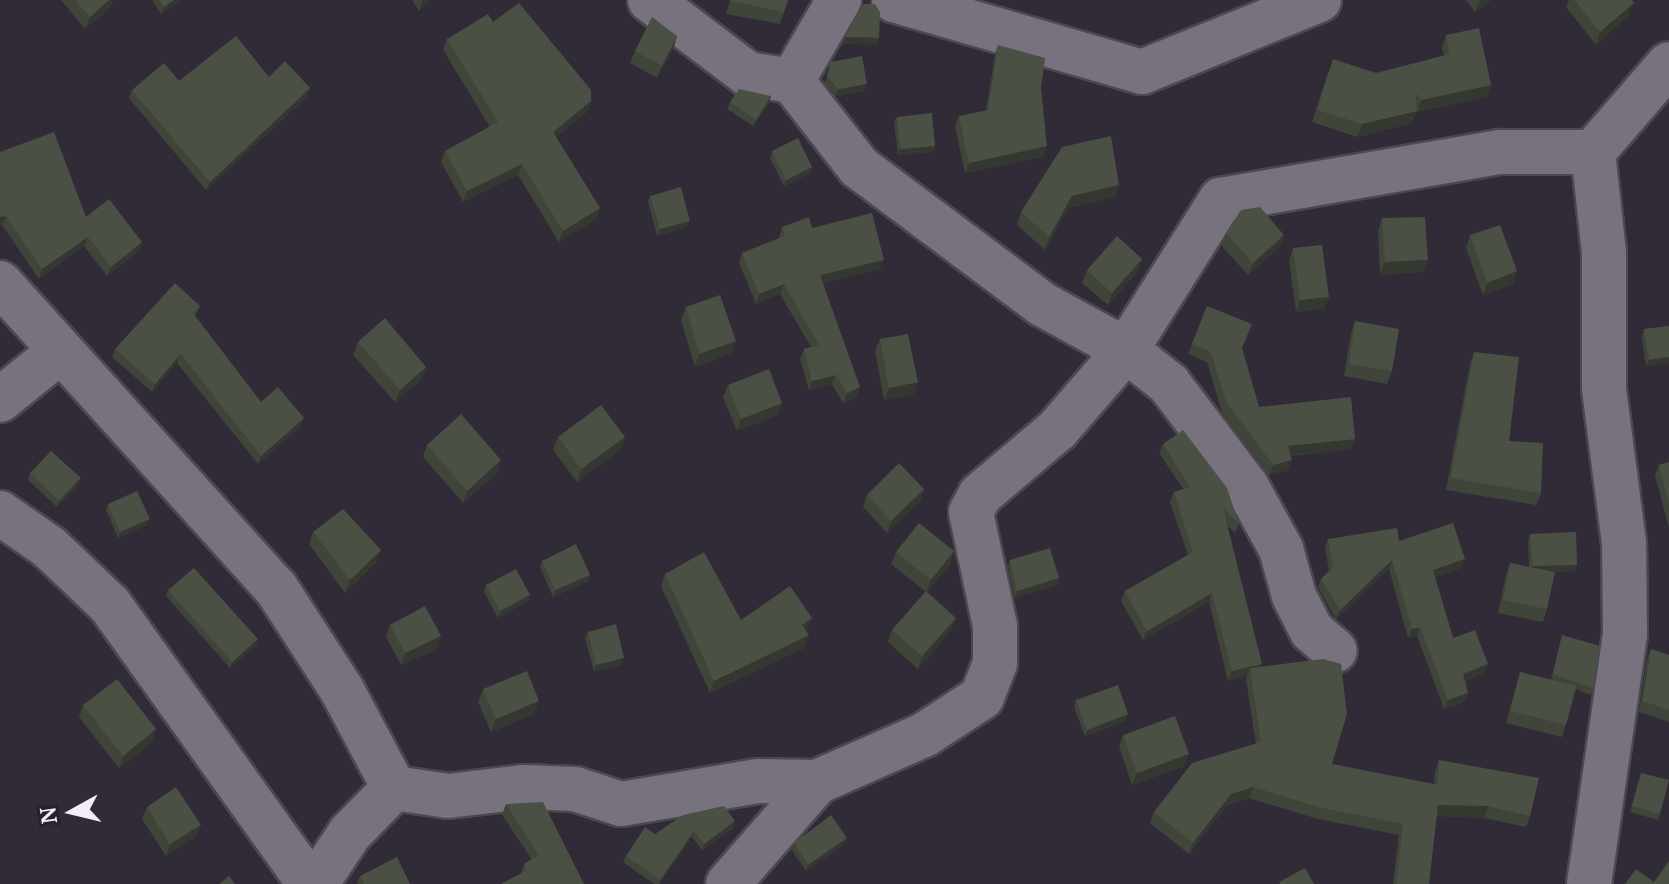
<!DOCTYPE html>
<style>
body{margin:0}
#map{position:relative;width:1669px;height:884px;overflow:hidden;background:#302b36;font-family:"PT Serif",serif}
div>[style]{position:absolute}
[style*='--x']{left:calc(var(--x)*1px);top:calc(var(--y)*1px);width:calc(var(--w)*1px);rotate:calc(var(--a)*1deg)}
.roads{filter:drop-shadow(2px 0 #4c4851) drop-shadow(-2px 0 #4c4851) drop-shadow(0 2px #4c4851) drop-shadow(0 -2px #4c4851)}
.minor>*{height:44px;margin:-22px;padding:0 22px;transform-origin:22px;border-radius:22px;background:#78727f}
.wall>*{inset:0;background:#40453a}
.shaded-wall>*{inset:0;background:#343830}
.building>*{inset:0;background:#4a5044}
span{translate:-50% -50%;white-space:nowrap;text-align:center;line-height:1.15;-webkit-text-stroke:7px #26222c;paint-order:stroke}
.north{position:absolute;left:32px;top:772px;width:80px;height:80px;-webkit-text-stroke:6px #26222c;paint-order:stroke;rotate:262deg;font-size:22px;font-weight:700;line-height:32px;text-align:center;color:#f1eef5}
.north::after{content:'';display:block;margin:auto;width:28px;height:36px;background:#f1eef5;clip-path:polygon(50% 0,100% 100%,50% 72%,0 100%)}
</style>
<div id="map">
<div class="roads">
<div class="minor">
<div style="--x:650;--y:0;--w:123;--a:37.1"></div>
<div style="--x:748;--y:74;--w:45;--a:9"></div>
<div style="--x:792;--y:81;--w:109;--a:52.1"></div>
<div style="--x:859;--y:167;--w:229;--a:36.8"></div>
<div style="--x:1042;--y:304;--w:96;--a:28.7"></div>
<div style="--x:1126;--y:350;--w:178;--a:-57.7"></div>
<div style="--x:1221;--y:200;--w:283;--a:-9.8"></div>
<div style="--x:1500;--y:152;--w:93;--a:0"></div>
<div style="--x:894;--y:0;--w:258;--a:16.2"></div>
<div style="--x:1142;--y:72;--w:191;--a:-22.1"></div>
<div style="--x:792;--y:81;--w:94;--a:-59.9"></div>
<div style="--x:0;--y:283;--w:411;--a:47.9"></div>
<div style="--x:276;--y:588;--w:121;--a:57.1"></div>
<div style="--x:342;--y:690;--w:111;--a:62"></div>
<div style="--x:0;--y:400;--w:76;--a:-39.1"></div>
<div style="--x:0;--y:513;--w:60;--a:34.8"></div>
<div style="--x:49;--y:547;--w:84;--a:43.6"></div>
<div style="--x:110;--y:605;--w:343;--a:54.4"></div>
<div style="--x:316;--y:884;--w:61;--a:-56.3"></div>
<div style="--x:350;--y:833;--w:63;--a:-45.6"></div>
<div style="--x:394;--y:788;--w:55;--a:8.4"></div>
<div style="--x:448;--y:796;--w:77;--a:-6.8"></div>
<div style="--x:524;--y:787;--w:51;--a:2.2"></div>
<div style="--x:575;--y:789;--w:48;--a:18.1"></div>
<div style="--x:621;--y:804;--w:139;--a:-9.5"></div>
<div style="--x:758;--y:781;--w:59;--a:1"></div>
<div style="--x:817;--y:782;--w:117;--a:-23.7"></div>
<div style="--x:924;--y:735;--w:69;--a:-33.2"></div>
<div style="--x:982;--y:697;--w:36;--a:-69"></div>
<div style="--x:995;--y:663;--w:37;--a:-90"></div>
<div style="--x:995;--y:626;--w:116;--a:-101.9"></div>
<div style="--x:971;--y:512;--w:19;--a:-62"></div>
<div style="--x:980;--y:495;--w:101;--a:-40.2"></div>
<div style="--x:1057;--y:430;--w:106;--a:-49.2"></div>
<div style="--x:1126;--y:350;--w:55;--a:38.3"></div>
<div style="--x:1169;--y:384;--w:129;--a:52.9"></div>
<div style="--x:1247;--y:487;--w:71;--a:61.3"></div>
<div style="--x:1281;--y:549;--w:49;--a:74.5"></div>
<div style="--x:1294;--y:596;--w:39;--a:63"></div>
<div style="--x:1312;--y:631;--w:30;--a:41"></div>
<div style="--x:728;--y:884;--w:135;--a:-48.9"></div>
<div style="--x:1589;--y:884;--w:253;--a:-81.8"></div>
<div style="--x:1625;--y:634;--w:91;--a:-90.6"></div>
<div style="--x:1624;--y:543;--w:156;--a:-97.4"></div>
<div style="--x:1604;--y:388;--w:135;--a:-90"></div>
<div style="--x:1604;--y:253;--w:102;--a:-96.2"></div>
<div style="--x:1593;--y:152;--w:116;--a:-49.2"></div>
</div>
</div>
<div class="wall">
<div style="clip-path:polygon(61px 0,113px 0,110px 8px,85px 29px)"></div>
<div style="clip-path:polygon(152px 0,182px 0,161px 14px)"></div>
<div style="clip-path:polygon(412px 0,430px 0,419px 11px)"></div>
<div style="clip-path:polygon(730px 0,788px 0,780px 24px,726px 14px)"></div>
<div style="clip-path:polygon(1466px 0,1491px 0,1475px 12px)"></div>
<div style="clip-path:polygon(1569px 0,1632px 0,1629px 15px,1596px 45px,1566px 7px)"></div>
<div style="clip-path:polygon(493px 22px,591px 101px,587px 112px,556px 137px,600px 208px,596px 219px,559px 242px,518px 175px,463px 202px,441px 162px,445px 151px,490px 127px,443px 50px,447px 39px)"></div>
<div style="clip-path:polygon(1446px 35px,1491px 85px,1487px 97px,1416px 112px,1412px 123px,1357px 137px,1312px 122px,1328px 72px,1376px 73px,1444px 56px,1442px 48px)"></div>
<div style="clip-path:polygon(677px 36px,673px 49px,657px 78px,630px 63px,635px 51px)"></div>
<div style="clip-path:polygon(998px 45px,1041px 88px,1043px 157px,965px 173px,955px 126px,959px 116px,986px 111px,995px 55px)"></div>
<div style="clip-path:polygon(831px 62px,864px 91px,835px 96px,825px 83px)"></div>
<div style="clip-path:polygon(179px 81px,307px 97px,206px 190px,129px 98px,132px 90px)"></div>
<div style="clip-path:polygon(771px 96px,769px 103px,753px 126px,727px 109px,730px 102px)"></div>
<div style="clip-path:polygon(897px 117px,933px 152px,898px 155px,894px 123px)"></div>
<div style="clip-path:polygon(772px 151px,812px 167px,810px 173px,784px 186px,770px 158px)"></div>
<div style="clip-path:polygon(0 152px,86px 217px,139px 251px,107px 276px,84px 246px,39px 279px,2px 225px)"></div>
<div style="clip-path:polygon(650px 196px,687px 227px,657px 236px,648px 202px)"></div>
<div style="clip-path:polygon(1115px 197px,1068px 208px,1045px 250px,1017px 225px,1021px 212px)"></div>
<div style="clip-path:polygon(1382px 218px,1423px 272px,1380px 275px,1378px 231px)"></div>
<div style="clip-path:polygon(782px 227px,812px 228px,880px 269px,823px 283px,857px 397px,843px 403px,832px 384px,809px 390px,800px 359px,804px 349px,811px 347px,780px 294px,756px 304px,739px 263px,742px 253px,779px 238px,779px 236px)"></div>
<div style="clip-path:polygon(1226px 233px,1284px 235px,1280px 247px,1248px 275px,1222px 246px)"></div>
<div style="clip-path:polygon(1470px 235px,1513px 284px,1483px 295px,1466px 248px)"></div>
<div style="clip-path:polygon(1293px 248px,1329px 297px,1324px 309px,1296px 312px,1289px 261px)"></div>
<div style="clip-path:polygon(1142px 259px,1138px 271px,1108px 305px,1082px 283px,1087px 270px)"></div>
<div style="clip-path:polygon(200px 306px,195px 316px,261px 402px,301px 426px,258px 464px,177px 363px,152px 392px,112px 357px,115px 349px)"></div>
<div style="clip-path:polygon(1207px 306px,1242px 348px,1259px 407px,1355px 439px,1351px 449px,1291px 456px,1288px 470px,1269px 475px,1222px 412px,1207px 362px,1188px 354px)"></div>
<div style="clip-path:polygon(686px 307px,736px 341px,732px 353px,695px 367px,681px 320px)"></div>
<div style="clip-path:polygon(1355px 321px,1392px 371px,1387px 384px,1344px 376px,1351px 333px)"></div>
<div style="clip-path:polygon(1669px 326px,1646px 367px,1642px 336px,1644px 329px)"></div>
<div style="clip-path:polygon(880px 339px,918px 382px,913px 395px,884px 400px,875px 351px)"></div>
<div style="clip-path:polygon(358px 342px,426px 367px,422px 379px,395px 402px,353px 355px)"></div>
<div style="clip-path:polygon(1474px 352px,1509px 441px,1541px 493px,1536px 505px,1446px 490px,1470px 364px)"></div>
<div style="clip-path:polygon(728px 385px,782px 403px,778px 415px,737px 431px,723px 397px)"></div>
<div style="clip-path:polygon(558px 437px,625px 437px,620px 450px,577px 482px,553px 450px)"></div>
<div style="clip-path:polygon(1163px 444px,1239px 524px,1235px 533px,1227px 525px,1261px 667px,1332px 764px,1434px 784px,1435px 771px,1439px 760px,1530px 816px,1526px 827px,1484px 818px,1436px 816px,1429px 884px,1393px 884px,1399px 835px,1318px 819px,1249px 798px,1227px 805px,1189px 854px,1150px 823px,1154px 812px,1256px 744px,1246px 679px,1247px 676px,1228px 681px,1209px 602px,1143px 640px,1121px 601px,1125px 591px,1188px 555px,1170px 502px,1174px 492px,1183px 489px,1159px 453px)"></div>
<div style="clip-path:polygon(427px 445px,501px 460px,497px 473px,463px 503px,423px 457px)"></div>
<div style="clip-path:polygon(1669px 462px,1669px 528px,1655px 475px,1659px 465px)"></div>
<div style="clip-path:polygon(30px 473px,78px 485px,57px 507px,28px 480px)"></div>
<div style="clip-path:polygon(924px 489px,920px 502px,887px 533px,863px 507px,867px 495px)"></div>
<div style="clip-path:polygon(108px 504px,147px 525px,118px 538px,106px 510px)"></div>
<div style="clip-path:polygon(313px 532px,381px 550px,376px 562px,345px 593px,309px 544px)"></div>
<div style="clip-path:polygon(1530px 534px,1577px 565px,1575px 571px,1553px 572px,1547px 609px,1543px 622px,1498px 613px,1506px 575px,1510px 563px,1529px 567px,1528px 540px)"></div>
<div style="clip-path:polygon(1328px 539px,1399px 541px,1461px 568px,1435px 577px,1453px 638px,1485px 673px,1465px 681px,1468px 693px,1465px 702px,1444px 709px,1417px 636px,1408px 638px,1389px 569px,1336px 619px,1318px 587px,1321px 579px,1329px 571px,1325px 548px)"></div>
<div style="clip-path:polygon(954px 551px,950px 564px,927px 592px,951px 630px,918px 669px,888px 642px,892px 630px,926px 592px,891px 564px,896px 552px)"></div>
<div style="clip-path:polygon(1010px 560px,1059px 578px,1056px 585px,1015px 598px,1008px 566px)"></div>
<div style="clip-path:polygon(542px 561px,590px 575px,588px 581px,553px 597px,540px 567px)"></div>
<div style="clip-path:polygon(665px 574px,741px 620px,812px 618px,806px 631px,804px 648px,710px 693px,661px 586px)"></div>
<div style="clip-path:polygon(486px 585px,530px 595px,528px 601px,498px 618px,484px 592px)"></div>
<div style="clip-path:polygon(168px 590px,256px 646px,230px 668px,166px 596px)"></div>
<div style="clip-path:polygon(390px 625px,437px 649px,401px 665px,386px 637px)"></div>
<div style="clip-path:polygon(588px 632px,622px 665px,594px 672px,585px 638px)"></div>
<div style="clip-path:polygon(1562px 635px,1593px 688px,1591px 695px,1576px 689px,1562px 737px,1506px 723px,1520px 672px,1551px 680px)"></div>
<div style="clip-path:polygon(1651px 649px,1669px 655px,1669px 722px,1639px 712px,1647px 660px)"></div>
<div style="clip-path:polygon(483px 689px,534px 714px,491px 732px,478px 702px)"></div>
<div style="clip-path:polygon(1076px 700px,1128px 714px,1126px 721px,1085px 736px,1074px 707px)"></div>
<div style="clip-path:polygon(83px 705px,156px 729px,152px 742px,119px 768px,79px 717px)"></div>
<div style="clip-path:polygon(1123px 735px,1184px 766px,1132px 785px,1119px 747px)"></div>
<div style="clip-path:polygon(1639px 779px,1660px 814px,1658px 820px,1630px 812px)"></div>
<div style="clip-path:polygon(506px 804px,584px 884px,521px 873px,524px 864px,532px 860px,502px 815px)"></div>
<div style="clip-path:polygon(147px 807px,196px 837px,166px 856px,142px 819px)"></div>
<div style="clip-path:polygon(733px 828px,702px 850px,692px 837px,659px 884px,654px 884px,623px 862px,626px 856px,655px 834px)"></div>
<div style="clip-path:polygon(794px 843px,845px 844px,806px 871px,791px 849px)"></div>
<div style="clip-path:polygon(360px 876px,410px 884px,358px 884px,357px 882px)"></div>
</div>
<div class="shaded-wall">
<div style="clip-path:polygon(109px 0,113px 0,110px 8px,85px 29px,90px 17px)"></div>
<div style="clip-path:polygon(174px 0,182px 0,161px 14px,164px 7px)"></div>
<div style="clip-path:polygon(423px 0,430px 0,419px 11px)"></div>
<div style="clip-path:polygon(1480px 0,1491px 0,1475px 12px)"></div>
<div style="clip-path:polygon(1634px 3px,1629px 15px,1596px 45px,1600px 32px)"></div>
<div style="clip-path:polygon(677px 36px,673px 49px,657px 78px,662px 66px)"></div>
<div style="clip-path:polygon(845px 37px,879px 38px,877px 45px,843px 44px)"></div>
<div style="clip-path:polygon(867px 84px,864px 91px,835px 96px,838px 89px)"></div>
<div style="clip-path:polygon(1491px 85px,1487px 97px,1417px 112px,1421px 100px)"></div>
<div style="clip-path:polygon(310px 88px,307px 97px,206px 190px,210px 182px)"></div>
<div style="clip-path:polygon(771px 96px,769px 103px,753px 126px,756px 120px)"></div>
<div style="clip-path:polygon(591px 101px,587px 112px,549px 143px,553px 132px)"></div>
<div style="clip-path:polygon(1417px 111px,1412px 123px,1357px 137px,1362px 124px)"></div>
<div style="clip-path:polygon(935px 146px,933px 152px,898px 155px,900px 149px)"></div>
<div style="clip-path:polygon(1047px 146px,1043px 157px,965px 173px,969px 163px)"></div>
<div style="clip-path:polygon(522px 164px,518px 175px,463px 202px,467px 191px)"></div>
<div style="clip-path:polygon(812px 167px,810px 173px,784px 186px,786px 180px)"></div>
<div style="clip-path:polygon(1119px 185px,1115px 197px,1068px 208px,1045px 250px,1049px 237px,1072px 196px)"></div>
<div style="clip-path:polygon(600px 208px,596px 219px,559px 242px,563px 231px)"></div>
<div style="clip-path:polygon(6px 216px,2px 225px,0 226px,0 217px)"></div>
<div style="clip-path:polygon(690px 221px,687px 227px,657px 236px,660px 229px)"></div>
<div style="clip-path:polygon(1284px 235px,1280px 247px,1248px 275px,1253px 263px)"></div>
<div style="clip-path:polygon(88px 237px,84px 246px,39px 279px,42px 269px)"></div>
<div style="clip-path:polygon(142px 242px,139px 251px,107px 276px,111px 267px)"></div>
<div style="clip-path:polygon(1142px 259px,1138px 271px,1108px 305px,1112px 293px)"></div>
<div style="clip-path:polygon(884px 260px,880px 269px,817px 285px,820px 275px)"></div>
<div style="clip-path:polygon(1428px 260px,1423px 272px,1380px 275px,1385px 262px)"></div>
<div style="clip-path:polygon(1517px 271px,1513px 284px,1483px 295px,1487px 283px)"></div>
<div style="clip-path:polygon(784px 284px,780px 294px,756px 304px,759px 294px)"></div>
<div style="clip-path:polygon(1329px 297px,1324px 309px,1296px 312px,1300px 300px)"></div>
<div style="clip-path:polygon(736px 341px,732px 353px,695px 367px,699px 354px)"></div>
<div style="clip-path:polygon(181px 354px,177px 363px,152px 392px,155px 384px)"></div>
<div style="clip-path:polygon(1669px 357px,1669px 363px,1646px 367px,1649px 360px)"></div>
<div style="clip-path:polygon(426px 367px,422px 379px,395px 402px,400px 390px)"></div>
<div style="clip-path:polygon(836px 375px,832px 384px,809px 390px,812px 381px)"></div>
<div style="clip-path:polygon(918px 382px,913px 395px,884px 400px,889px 388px)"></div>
<div style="clip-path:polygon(860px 387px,857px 397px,843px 403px,847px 393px)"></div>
<div style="clip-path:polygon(782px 403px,778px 415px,737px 431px,741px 419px)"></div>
<div style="clip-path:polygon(304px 418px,301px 426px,258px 464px,261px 456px)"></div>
<div style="clip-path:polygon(625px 437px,620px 450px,577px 482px,581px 469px)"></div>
<div style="clip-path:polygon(1355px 439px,1351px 449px,1285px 456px,1288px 446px)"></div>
<div style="clip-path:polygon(501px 460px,497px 473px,463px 503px,467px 491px)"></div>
<div style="clip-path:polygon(1292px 460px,1288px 470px,1269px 475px,1273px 465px)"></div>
<div style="clip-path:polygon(81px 478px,78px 485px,57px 507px,59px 501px)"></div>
<div style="clip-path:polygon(924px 489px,920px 502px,887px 533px,891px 521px)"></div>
<div style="clip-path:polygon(150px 519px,147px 525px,118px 538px,120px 532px)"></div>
<div style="clip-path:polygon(381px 550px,376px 562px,345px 593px,350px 580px)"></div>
<div style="clip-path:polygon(954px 551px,950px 564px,926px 593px,931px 580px)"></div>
<div style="clip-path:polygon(1465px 559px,1461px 568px,1430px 578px,1433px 570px)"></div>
<div style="clip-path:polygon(1392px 560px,1389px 569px,1336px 619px,1340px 610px)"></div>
<div style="clip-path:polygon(1577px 565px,1575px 571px,1530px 573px,1532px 566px)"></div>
<div style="clip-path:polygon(590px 575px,588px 581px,553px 597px,555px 590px)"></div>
<div style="clip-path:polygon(1059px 578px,1056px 585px,1015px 598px,1017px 591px)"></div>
<div style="clip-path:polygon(1212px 593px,1209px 602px,1143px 640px,1147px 631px)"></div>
<div style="clip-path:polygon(530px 595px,528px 601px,498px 618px,500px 611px)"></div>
<div style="clip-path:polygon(812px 618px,807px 630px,797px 637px,802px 625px)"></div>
<div style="clip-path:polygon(956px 618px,951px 630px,918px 669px,922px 656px)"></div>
<div style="clip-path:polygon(1420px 627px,1417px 636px,1408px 638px,1412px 629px)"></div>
<div style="clip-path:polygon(809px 635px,804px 648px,710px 693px,714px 681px)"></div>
<div style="clip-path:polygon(441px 636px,437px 649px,401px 665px,405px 653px)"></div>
<div style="clip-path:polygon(258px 639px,256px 646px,230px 668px,232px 662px)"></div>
<div style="clip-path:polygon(624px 658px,622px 665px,594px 672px,596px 665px)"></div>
<div style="clip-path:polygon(1262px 664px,1258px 673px,1250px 668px,1247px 676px,1228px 681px,1232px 671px)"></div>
<div style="clip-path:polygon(1488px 664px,1485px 673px,1460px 683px,1463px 674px)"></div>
<div style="clip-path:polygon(1468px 693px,1465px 702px,1444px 709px,1448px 700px)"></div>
<div style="clip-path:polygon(539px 701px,534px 714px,491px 732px,496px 719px)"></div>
<div style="clip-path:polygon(1128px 714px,1126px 721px,1085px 736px,1087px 730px)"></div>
<div style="clip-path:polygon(156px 729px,152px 742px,119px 768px,123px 756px)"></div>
<div style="clip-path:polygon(1189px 754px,1184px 766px,1132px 785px,1137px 773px)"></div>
<div style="clip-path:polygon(1253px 787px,1249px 798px,1227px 805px,1189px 854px,1193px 843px,1231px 794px)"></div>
<div style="clip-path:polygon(1438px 805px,1488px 806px,1484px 818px,1434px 816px)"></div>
<div style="clip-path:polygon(735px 821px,733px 828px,702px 850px,704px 844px)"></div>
<div style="clip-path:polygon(201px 825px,196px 837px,166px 856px,170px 844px)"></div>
<div style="clip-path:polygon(694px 831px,692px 837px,658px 884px,660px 880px)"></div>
<div style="clip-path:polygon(847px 838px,845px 844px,806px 871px,808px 865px)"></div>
</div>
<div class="building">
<div style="clip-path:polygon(75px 0,109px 0,90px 17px)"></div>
<div style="clip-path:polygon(159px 0,174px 0,164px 7px)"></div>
<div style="clip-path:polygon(731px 0,788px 0,784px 12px,731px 1px)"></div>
<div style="clip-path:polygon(1575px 0,1632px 0,1634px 3px,1600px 32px)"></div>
<div style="clip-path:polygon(519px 3px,591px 90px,591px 101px,553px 132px,600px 208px,563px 231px,522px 164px,467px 191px,445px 151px,498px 122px,447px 39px,488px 14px,493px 22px)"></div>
<div style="clip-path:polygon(864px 4px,875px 4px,880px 12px,879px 38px,845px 37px)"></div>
<div style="clip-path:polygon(652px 17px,677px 36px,662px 66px,635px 51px)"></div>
<div style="clip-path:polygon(1479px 28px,1491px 85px,1421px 100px,1415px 92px,1417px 111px,1362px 124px,1317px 110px,1333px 59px,1376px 73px,1450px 54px,1446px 35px)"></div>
<div style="clip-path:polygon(236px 36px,269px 77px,285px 61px,310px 88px,210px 182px,132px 90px,164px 63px,179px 81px)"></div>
<div style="clip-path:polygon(998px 45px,1045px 58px,1041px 88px,1047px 146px,969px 163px,959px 116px,988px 110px)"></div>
<div style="clip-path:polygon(862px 56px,867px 84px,838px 89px,827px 76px,831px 62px)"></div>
<div style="clip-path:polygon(739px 89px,771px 96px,756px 120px,730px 102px)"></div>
<div style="clip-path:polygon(932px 113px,935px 146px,900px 149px,897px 117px)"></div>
<div style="clip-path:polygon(54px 132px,86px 217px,109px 199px,142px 242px,111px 267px,88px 237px,42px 269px,6px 216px,0 217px,0 152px)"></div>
<div style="clip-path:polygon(1111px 136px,1119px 185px,1072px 196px,1049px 237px,1021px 212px,1062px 147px)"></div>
<div style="clip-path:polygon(798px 138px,812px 167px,786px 180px,772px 151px)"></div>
<div style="clip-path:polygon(681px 187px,690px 221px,660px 229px,650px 196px)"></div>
<div style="clip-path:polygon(1260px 207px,1284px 235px,1253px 263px,1226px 233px,1241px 210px)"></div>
<div style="clip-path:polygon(872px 213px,884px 260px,820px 275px,860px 387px,847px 393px,836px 375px,812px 381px,804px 349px,819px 345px,784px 284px,759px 294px,742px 253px,785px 236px,782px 227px,809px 217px,812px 228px)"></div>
<div style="clip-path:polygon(1425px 217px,1428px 260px,1385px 262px,1382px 218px)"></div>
<div style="clip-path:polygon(1500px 225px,1517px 271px,1487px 283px,1470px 235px)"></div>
<div style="clip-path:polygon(1117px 236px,1142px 259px,1112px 293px,1087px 270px)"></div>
<div style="clip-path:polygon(1322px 245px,1329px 297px,1300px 300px,1293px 248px)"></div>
<div style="clip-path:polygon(175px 283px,200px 306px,193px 313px,261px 402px,278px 387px,304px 418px,261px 456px,181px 354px,155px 384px,115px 349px)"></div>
<div style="clip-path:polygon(720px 295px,736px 341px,699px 354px,686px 307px)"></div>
<div style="clip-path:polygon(1207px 306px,1252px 324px,1242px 348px,1259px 407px,1351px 397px,1355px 439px,1288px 446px,1292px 460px,1273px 465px,1226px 402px,1211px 352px,1192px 344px)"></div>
<div style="clip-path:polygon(385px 318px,426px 367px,400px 390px,358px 342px)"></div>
<div style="clip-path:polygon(1355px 321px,1399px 329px,1392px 371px,1349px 364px)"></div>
<div style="clip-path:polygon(1669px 326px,1669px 357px,1649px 360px,1644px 329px)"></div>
<div style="clip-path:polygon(908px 334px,918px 382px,889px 388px,880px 339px)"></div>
<div style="clip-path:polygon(1474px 352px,1519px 357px,1509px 441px,1543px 443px,1541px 493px,1451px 478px)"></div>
<div style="clip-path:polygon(769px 369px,782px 403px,741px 419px,728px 385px)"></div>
<div style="clip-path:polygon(601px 405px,625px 437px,581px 469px,558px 437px)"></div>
<div style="clip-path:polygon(461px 414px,501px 460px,467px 491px,427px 445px)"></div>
<div style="clip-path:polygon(1183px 430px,1227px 488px,1239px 524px,1223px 508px,1262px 664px,1232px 671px,1212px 593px,1147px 631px,1125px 591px,1193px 552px,1174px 492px,1190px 487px,1163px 444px)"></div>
<div style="clip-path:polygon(51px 451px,81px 478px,59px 501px,30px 473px)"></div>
<div style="clip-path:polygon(1669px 462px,1669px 504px,1659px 465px)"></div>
<div style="clip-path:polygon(899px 463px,924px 489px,891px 521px,867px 495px)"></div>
<div style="clip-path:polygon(137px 491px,150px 519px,120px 532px,108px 504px)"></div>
<div style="clip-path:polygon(343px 509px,381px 550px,350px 580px,313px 532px)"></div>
<div style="clip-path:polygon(919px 523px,954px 551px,931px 580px,896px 552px)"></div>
<div style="clip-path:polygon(1453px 523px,1465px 559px,1433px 570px,1453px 638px,1475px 630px,1488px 664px,1463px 674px,1468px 693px,1448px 700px,1420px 627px,1412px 629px,1392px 560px,1340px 610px,1321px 579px,1333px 567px,1328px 539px,1397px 528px,1399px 541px)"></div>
<div style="clip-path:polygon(1576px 532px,1577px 565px,1532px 566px,1530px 534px)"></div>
<div style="clip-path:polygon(576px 544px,590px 575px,555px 590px,542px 561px)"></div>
<div style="clip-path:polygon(1050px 548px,1059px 578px,1017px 591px,1010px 560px)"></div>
<div style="clip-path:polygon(704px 552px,741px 620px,790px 586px,812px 618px,802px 625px,809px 635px,714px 681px,665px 574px)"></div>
<div style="clip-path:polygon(1510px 563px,1555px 572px,1547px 609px,1503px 600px)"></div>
<div style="clip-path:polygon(194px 568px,258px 639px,232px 662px,168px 590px)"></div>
<div style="clip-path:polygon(516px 569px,530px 595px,500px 611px,486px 585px)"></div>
<div style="clip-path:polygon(926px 591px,956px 618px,922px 656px,892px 630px)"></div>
<div style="clip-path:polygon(425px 606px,441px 636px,405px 653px,390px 625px)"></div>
<div style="clip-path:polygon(616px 624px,624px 658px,596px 665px,588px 632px)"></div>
<div style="clip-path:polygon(1562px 635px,1600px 646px,1593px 688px,1553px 674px)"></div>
<div style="clip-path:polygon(1651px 649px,1669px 655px,1669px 710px,1643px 701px)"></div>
<div style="clip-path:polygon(1323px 659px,1341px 664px,1347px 714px,1332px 764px,1438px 785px,1439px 760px,1539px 778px,1530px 816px,1488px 806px,1438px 805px,1429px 884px,1396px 884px,1403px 824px,1322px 808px,1253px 787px,1231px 794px,1193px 843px,1154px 812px,1192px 763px,1261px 742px,1250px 668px)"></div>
<div style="clip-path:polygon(527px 671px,539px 701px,496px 719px,483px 689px)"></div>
<div style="clip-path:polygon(1520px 672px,1576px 686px,1566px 725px,1510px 711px)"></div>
<div style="clip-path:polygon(117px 679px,156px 729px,123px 756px,83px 705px)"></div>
<div style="clip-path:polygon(1118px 685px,1128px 714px,1087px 730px,1076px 700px)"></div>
<div style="clip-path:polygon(1175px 716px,1189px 754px,1137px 773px,1123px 735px)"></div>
<div style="clip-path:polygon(1641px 773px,1669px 780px,1660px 814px,1632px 806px)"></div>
<div style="clip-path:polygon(176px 787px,201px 825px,170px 844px,147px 807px)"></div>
<div style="clip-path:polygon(543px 802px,584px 884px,501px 884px,527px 870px,524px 864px,539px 855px,506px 804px)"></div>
<div style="clip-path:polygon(724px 806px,735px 821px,704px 844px,694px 831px,660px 880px,626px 856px,645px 827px,655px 834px,683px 815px)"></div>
<div style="clip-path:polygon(831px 815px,847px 838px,808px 865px,794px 843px)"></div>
<div style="clip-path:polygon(397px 857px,410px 884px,364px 884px,360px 876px)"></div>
<div style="clip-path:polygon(1669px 861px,1669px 884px,1625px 884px,1636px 869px,1654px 882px)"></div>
<div style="clip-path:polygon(1305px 868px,1314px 884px,1280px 884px,1279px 882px)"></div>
<div style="clip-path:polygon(229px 876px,235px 884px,219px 884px)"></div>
</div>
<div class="north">N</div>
</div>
